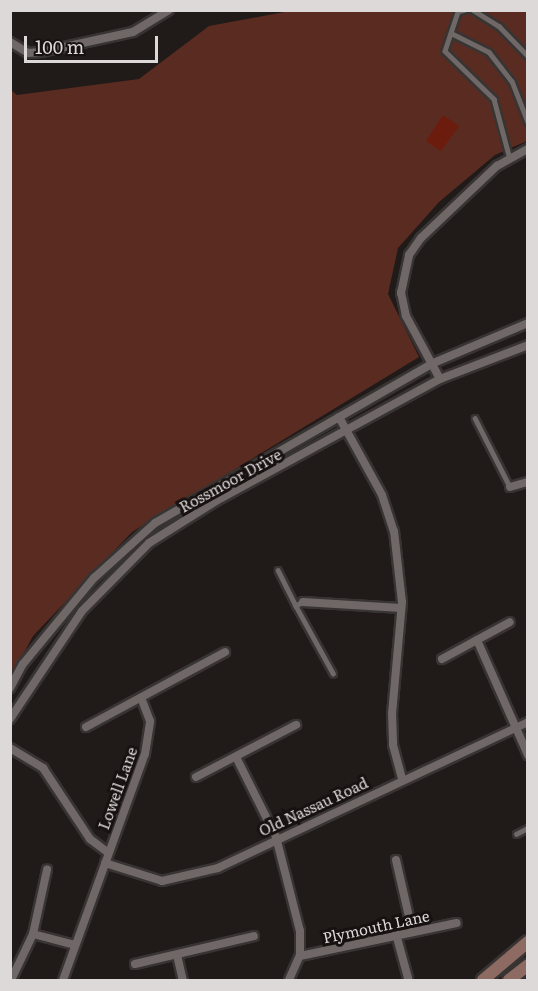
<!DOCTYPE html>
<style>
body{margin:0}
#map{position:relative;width:538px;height:991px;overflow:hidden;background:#201a19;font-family:Literata,serif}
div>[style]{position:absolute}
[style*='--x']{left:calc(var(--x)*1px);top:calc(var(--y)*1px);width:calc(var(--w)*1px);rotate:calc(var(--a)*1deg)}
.green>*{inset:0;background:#5a2b21}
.water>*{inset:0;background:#6c1c0c}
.roads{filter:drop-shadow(2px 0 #383433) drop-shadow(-2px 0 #383433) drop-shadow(0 2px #383433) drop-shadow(0 -2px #383433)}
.service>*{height:4.5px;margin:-2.25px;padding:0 2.25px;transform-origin:2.25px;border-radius:2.25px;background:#6f6867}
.minor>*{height:8px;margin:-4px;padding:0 4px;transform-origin:4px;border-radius:4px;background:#6f6867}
.secondary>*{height:12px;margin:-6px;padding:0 6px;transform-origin:6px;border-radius:6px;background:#8d6a62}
span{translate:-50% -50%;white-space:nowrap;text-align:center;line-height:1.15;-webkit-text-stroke:6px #171110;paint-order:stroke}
.street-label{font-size:15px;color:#ddd9d8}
.frame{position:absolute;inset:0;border:12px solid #ddd9d8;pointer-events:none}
.scale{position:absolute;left:24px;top:36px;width:134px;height:27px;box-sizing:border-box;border:3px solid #ddd9d8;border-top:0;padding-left:8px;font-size:18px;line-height:21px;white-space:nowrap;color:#ddd9d8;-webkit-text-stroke:4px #171110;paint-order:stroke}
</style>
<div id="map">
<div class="green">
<div style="clip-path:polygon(290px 11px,527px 11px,527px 141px,495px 155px,439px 202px,398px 248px,388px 294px,419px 357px,132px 532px,33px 636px,11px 677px,11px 90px,17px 95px,139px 79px,209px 26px)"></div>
</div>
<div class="water">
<div style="clip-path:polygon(443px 115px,459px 126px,441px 151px,426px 141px)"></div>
</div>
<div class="roads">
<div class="service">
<div style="--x:465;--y:10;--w:7;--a:164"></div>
<div style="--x:458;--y:12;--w:41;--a:108.4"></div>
<div style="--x:445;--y:51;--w:69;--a:44.4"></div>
<div style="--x:494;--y:99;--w:62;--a:75.1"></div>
<div style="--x:473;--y:10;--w:31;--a:32"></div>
<div style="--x:499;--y:26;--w:42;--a:46"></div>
<div style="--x:451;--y:33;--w:42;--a:26.6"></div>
<div style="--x:489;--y:52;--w:37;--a:52"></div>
<div style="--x:512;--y:81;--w:44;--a:68.7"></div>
<div style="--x:475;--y:418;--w:77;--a:63.1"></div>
<div style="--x:278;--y:570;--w:40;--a:63.4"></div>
<div style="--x:303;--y:602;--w:8;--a:150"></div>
<div style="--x:296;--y:606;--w:77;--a:61.1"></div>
<div style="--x:516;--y:834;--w:13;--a:-27"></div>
</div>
<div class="minor">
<div style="--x:10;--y:42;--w:21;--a:31"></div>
<div style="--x:28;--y:53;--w:13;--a:-4"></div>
<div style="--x:41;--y:52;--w:94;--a:-12.3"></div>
<div style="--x:133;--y:32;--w:42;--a:-31.4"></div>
<div style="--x:440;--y:379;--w:72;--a:-118.4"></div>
<div style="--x:406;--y:316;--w:24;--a:-102"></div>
<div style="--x:401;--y:293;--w:39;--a:-78"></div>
<div style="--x:409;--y:255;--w:21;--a:-55"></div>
<div style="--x:421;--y:238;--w:105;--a:-43.5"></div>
<div style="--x:497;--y:166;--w:35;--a:-29"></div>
<div style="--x:339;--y:417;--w:89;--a:61.1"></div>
<div style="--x:382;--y:495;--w:38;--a:72"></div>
<div style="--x:394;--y:531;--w:71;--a:83.6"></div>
<div style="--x:402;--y:602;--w:111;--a:95.1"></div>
<div style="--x:392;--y:713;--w:32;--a:88"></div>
<div style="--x:393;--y:745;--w:35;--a:75"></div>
<div style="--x:510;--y:487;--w:19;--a:-16"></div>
<div style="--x:303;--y:602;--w:98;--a:3.5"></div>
<div style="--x:477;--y:640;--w:126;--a:66.1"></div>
<div style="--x:442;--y:659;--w:77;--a:-28.6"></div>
<div style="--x:10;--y:688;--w:27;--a:-62"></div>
<div style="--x:23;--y:664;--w:112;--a:-50.5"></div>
<div style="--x:94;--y:578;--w:82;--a:-42"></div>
<div style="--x:155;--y:523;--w:319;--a:-29.9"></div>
<div style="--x:431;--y:364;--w:105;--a:-22.9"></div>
<div style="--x:10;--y:719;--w:130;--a:-56.3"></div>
<div style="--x:82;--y:611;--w:95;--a:-45.4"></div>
<div style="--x:149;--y:543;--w:79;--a:-32.1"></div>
<div style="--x:216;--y:501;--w:255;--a:-28.6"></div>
<div style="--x:440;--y:379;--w:94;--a:-21.1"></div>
<div style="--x:86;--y:727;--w:158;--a:-28.3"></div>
<div style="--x:10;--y:748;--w:39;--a:31"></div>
<div style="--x:43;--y:768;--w:85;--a:56.5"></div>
<div style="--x:90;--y:839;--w:21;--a:37"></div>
<div style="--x:236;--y:757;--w:89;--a:63.4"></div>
<div style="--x:276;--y:837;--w:97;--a:75.7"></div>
<div style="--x:300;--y:931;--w:24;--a:90"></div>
<div style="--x:300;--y:955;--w:27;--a:114"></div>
<div style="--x:196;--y:777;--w:113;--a:-27.5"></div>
<div style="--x:396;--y:860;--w:72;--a:77.1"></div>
<div style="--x:105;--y:863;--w:60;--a:17.5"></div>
<div style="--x:162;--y:881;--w:57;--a:-13.1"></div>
<div style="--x:218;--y:868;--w:343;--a:-25.2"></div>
<div style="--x:33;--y:934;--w:43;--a:14.7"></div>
<div style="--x:396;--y:934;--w:46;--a:74.7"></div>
<div style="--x:177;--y:955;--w:26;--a:77"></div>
<div style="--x:300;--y:956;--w:160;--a:-11.9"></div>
<div style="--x:135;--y:964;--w:122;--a:-13.2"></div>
<div style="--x:11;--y:980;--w:51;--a:-64.4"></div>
<div style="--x:33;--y:934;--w:66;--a:-77.7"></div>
<div style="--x:63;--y:980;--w:240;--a:-70.1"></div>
<div style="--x:145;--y:754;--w:33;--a:-81"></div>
<div style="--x:150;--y:721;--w:25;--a:-111"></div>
</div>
<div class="secondary">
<div style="--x:483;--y:980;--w:59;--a:-40.2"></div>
<div style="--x:509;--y:980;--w:24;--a:-38"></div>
</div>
</div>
<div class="street-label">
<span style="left:230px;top:480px;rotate:-29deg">Rossmoor Drive</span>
<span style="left:117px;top:788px;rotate:-70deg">Lowell Lane</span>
<span style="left:313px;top:806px;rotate:-25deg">Old Nassau Road</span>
<span style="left:376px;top:926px;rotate:-12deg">Plymouth Lane</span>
</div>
<div class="frame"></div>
<div class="scale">100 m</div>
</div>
